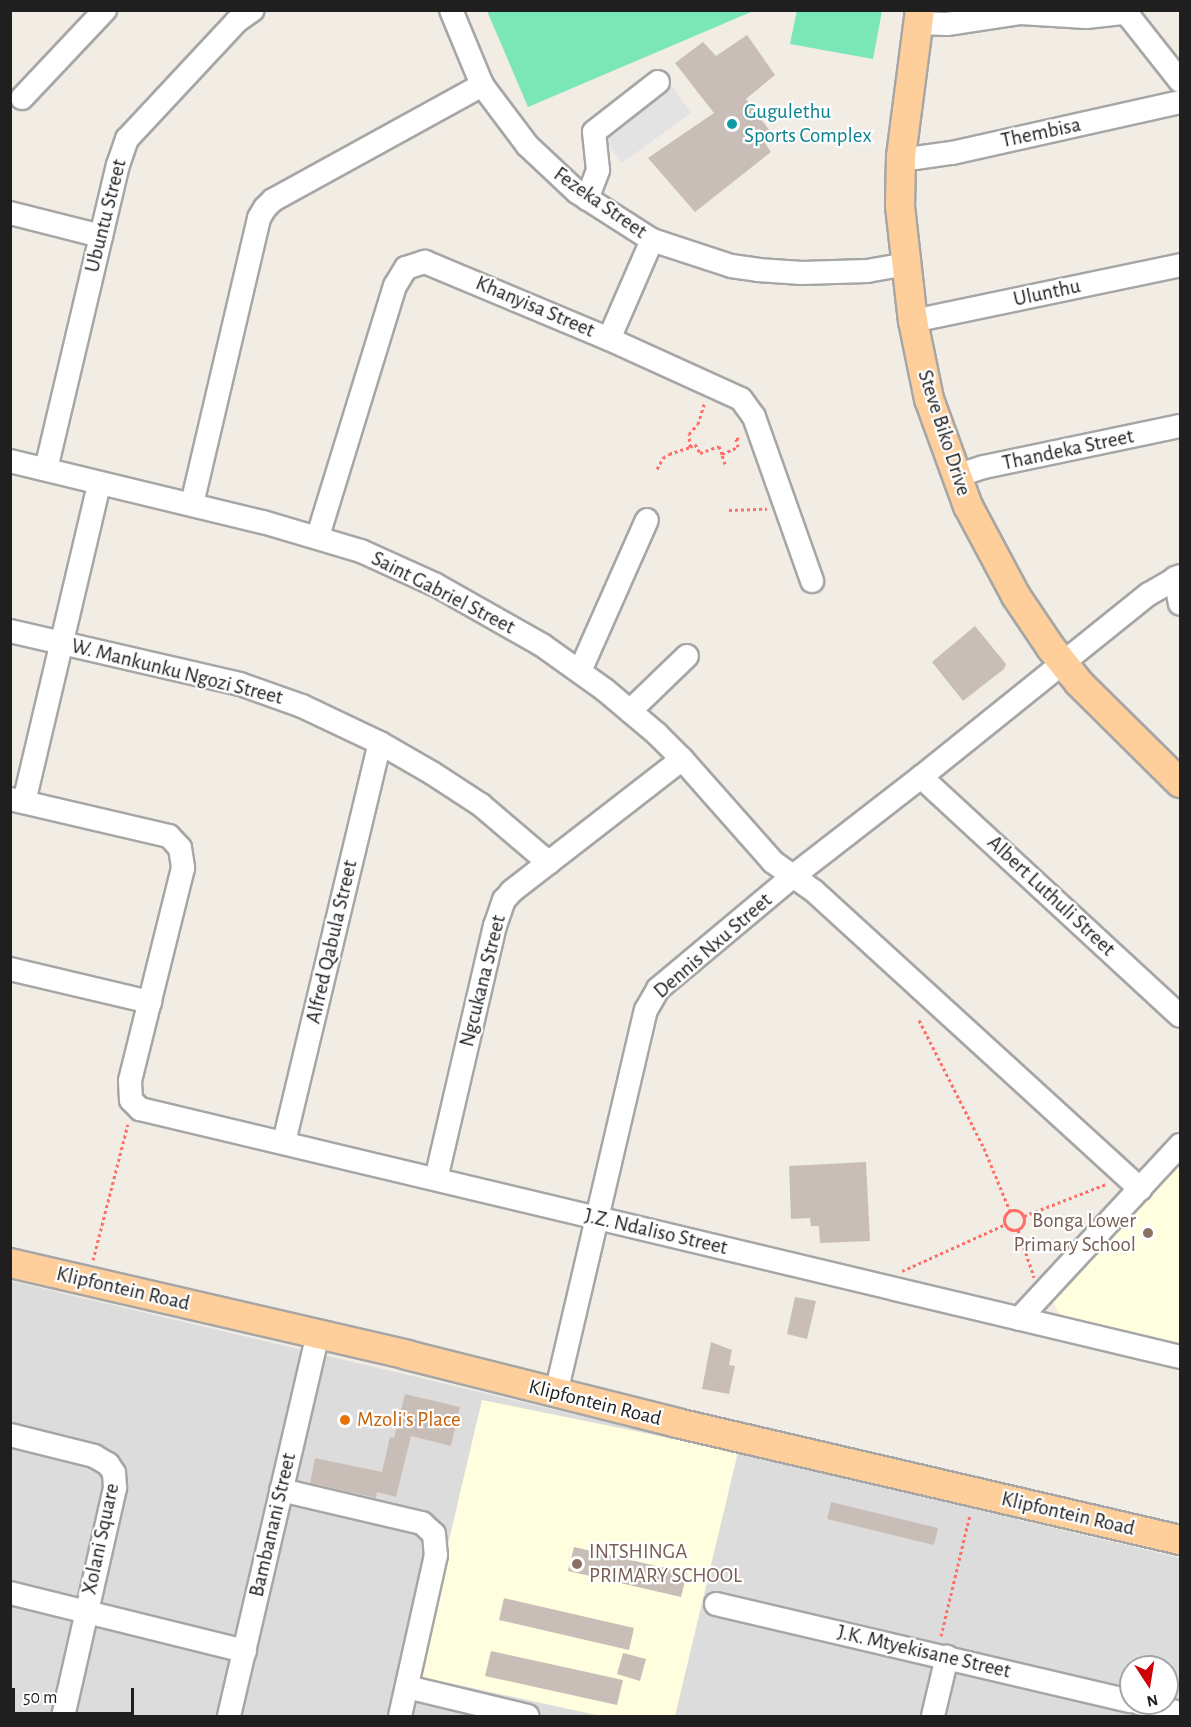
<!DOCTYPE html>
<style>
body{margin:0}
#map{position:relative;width:1191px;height:1727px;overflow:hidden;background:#f1ece4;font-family:"Alegreya Sans",sans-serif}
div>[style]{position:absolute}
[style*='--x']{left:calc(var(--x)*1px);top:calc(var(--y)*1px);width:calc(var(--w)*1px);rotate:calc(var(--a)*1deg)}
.residential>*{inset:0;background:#dddcdc}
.education>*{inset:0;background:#fffedf}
.pitch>*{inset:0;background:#7be7b8}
.parking>*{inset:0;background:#e3e3e3}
.building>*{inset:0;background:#c9beb7}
.path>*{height:3px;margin-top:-1.5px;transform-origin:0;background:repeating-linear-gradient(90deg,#ff6f67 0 3px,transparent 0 6px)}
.path>.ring{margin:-1.5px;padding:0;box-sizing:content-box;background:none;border:3px solid #ff6f67;border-radius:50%}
.roads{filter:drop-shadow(2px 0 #a6a6a6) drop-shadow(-2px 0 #a6a6a6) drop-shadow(0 2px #a6a6a6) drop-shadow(0 -2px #a6a6a6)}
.minor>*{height:22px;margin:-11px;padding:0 11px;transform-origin:11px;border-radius:11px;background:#fff}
.major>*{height:28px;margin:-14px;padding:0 14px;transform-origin:14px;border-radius:14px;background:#ffcf9b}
.dots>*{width:16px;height:16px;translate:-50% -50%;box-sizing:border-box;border:3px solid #fff;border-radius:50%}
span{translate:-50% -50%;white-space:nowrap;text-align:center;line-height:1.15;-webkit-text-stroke:4.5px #fff;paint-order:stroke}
.culture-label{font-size:21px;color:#0d838f}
.left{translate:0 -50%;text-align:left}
.street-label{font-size:21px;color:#1f1f1f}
.education-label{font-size:21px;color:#785e54}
.right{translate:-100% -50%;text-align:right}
.food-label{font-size:21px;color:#c56008}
.frame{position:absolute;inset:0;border:12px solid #1f1f1f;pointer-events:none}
.north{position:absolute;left:1119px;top:1655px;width:60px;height:60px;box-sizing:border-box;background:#fff;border:2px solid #a5a5a5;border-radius:50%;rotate:168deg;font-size:16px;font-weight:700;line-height:24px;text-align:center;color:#1f1f1f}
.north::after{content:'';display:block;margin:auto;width:21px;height:27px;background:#ce0009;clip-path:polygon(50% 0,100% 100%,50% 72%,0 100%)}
.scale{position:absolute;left:12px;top:1688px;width:122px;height:27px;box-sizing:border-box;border:3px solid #1f1f1f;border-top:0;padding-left:8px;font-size:18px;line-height:21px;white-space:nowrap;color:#1f1f1f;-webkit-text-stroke:4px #fff;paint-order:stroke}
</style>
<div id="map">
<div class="residential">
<div style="clip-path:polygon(evenodd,11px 1281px,1180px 1558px,1180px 1716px,11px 1716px,11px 1281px,1131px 1667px,1167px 1667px,1167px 1703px,1131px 1703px,1131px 1667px)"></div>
</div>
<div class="education">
<div style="clip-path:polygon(1180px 1165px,1180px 1343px,1060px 1315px,1052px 1300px)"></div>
<div style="clip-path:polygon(482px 1400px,738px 1452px,675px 1716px,601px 1716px,417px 1676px)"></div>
</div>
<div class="pitch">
<div style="clip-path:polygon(797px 10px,882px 11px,873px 59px,790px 44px)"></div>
<div style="clip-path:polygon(750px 11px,751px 12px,528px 107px,487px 11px)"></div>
</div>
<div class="parking">
<div style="clip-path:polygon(669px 82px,691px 113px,622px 163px,599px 132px)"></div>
</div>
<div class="building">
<div style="clip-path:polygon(747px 35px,775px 75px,746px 99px,772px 134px,765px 143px,771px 152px,695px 212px,648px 158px,714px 113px,675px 63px,703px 42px,716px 56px)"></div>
<div style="clip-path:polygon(975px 626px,1006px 664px,1004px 669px,963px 701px,932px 662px)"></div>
<div style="clip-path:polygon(866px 1162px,870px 1241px,820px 1243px,819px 1226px,811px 1226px,810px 1218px,791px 1219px,789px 1166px)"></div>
<div style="clip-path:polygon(795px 1297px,816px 1301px,807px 1339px,787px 1334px)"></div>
<div style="clip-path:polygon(711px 1342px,732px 1350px,729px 1365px,735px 1366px,729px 1394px,702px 1389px)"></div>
<div style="clip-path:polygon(405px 1394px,460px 1407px,451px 1446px,411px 1436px,396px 1497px,377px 1492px,376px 1498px,310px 1483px,315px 1458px,382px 1472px,390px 1437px,394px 1438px)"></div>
<div style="clip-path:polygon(831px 1502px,938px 1528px,934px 1545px,827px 1519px)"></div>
<div style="clip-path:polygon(574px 1547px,687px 1573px,681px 1597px,568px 1571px)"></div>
<div style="clip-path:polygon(504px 1598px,634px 1628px,629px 1650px,499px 1620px)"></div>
<div style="clip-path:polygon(491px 1651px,623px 1680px,617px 1705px,485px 1676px)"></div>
<div style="clip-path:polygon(623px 1653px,646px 1659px,640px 1681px,617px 1674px)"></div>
</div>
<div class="path">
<div style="--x:690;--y:447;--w:6;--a:-31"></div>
<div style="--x:695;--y:444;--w:10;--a:61"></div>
<div style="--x:700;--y:453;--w:20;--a:-20"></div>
<div style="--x:719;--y:446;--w:9;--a:69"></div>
<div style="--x:725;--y:464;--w:10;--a:-107"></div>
<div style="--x:722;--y:454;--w:17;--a:-24"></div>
<div style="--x:738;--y:447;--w:8;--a:-104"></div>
<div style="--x:736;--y:439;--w:5;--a:-11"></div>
<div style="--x:657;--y:469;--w:13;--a:-61"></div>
<div style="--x:663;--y:458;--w:7;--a:-34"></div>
<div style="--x:669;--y:454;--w:22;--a:-18"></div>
<div style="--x:690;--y:447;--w:13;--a:-94"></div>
<div style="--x:689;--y:434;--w:13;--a:-48"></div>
<div style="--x:698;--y:424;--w:21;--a:-73"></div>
<div style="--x:729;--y:510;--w:38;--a:-2"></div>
<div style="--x:919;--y:1020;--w:144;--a:63.1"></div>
<div style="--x:984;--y:1148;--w:68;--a:67.6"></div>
<div class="ring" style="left:1004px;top:1210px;width:17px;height:17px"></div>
<div style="--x:1024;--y:1216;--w:88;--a:-21.3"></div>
<div style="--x:1018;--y:1230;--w:50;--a:71.2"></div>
<div style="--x:93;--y:1260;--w:140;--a:-75.6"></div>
<div style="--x:902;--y:1271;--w:112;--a:-24.3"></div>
<div style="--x:941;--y:1636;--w:125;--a:-76.6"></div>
</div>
<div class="roads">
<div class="minor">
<div style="--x:451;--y:10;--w:81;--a:67.5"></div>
<div style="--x:482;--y:85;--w:75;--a:53.1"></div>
<div style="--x:527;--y:145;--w:69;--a:43.2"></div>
<div style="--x:577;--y:192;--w:89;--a:32.6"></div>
<div style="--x:652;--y:240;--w:83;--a:18.2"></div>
<div style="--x:731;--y:266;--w:27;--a:8"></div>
<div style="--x:758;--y:270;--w:44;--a:3.9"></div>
<div style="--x:802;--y:273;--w:65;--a:-1.8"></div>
<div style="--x:867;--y:271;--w:39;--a:-10"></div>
<div style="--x:1124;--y:10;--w:90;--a:51.7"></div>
<div style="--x:918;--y:23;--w:29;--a:2"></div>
<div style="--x:947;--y:24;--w:75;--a:-8.5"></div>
<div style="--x:1021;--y:13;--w:65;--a:3.5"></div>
<div style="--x:1086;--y:17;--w:39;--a:-6"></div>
<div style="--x:22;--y:98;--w:121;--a:-46.7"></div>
<div style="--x:901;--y:156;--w:14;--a:8"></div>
<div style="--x:915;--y:158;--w:37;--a:-8"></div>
<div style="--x:952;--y:153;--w:234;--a:-12.6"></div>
<div style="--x:587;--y:199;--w:31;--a:-69"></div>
<div style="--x:598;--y:170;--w:38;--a:-96"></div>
<div style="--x:594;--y:132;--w:81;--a:-38"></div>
<div style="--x:10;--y:213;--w:94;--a:14.2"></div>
<div style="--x:913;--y:321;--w:273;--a:-11.8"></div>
<div style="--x:609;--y:339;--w:108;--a:-66.5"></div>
<div style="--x:10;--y:461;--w:260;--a:13.6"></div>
<div style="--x:263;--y:522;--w:102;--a:16.5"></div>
<div style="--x:361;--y:551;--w:82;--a:24.4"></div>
<div style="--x:436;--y:585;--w:122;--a:29.5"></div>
<div style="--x:542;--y:645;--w:77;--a:35.5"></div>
<div style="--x:605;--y:690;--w:68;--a:40.2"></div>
<div style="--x:657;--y:734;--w:35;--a:45"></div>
<div style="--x:682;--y:759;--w:137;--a:48.5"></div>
<div style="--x:773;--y:862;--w:50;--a:35.3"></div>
<div style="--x:814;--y:891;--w:442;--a:42.4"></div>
<div style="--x:46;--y:469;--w:312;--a:-76.7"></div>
<div style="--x:118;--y:165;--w:28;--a:-71"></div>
<div style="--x:127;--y:139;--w:161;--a:-47"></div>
<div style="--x:237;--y:21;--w:19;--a:-35"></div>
<div style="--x:956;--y:476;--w:29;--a:-18"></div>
<div style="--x:984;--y:467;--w:200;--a:-11.8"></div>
<div style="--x:192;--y:504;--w:294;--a:-76.8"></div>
<div style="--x:259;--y:218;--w:12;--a:-59"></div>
<div style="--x:265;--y:208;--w:11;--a:-45"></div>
<div style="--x:273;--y:200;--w:239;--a:-28.8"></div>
<div style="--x:318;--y:536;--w:262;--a:-72.9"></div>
<div style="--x:395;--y:286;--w:21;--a:-59"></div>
<div style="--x:406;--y:268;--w:20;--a:-18"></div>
<div style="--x:425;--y:262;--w:199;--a:22.7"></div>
<div style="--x:609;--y:339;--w:145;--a:24.4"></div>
<div style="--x:741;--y:399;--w:22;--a:54"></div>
<div style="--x:754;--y:417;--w:174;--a:70.5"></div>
<div style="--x:1175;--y:578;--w:26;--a:79"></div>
<div style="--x:10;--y:631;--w:236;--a:13"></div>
<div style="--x:240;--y:684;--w:66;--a:19.5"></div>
<div style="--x:302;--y:706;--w:86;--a:25.4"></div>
<div style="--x:380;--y:743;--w:60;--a:30"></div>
<div style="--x:432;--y:773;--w:59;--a:33.1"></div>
<div style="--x:481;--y:805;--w:89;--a:40.5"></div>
<div style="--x:580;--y:671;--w:165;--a:-66.1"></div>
<div style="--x:630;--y:711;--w:79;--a:-44"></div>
<div style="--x:921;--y:777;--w:352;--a:42.7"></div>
<div style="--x:10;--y:799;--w:163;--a:13.1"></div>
<div style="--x:169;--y:836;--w:16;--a:47"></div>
<div style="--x:180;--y:848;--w:20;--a:81"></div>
<div style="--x:183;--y:868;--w:219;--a:104"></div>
<div style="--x:130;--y:1081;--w:19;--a:87"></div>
<div style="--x:131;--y:1100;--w:13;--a:45"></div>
<div style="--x:140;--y:1109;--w:1069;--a:13.41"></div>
<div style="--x:24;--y:802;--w:327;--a:-76.7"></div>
<div style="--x:10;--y:969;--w:144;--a:13.3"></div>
<div style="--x:284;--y:1142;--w:410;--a:-76.5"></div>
<div style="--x:436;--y:1179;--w:260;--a:-76.9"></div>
<div style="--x:495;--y:926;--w:28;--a:-71"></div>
<div style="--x:504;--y:900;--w:12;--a:-48"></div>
<div style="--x:512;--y:891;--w:215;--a:-37.8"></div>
<div style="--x:1019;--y:1319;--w:237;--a:-47.2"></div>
<div style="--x:556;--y:1393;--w:393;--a:-76.8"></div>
<div style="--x:646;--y:1010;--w:24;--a:-60"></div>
<div style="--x:658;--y:989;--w:175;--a:-39.9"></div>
<div style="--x:792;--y:877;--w:163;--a:-37.8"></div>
<div style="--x:921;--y:777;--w:292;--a:-38.8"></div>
<div style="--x:1149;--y:594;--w:36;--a:-30"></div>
<div style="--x:10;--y:1435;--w:87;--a:14"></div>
<div style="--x:94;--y:1456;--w:16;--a:30"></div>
<div style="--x:108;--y:1464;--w:11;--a:56"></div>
<div style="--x:114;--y:1473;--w:15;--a:86"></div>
<div style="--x:115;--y:1488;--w:234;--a:102.8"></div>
<div style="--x:281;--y:1490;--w:145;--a:13.2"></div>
<div style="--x:422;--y:1523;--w:16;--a:43"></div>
<div style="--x:434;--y:1534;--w:21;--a:85"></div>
<div style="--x:436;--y:1555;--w:165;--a:102.6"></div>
<div style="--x:10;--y:1593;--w:242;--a:13.9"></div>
<div style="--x:716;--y:1604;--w:426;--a:13.2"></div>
<div style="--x:407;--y:1687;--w:124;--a:13.5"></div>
<div style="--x:1139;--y:1703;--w:42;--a:13.7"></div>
<div style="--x:229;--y:1716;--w:392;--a:-76.9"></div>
<div style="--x:933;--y:1716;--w:61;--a:-76.7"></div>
</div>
<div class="major">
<div style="--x:920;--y:10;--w:147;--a:97.4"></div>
<div style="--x:901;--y:156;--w:50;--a:91.1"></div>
<div style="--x:900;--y:206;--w:116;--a:83.6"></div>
<div style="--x:913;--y:321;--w:80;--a:78.4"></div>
<div style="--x:929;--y:399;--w:114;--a:70"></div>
<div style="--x:968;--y:506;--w:102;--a:61.9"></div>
<div style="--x:1016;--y:596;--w:63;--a:56.1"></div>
<div style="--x:1051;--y:648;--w:45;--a:51.3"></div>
<div style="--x:1079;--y:683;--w:142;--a:44.7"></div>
<div style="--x:10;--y:1263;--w:408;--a:13"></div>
<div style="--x:407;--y:1355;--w:278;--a:14.1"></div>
<div style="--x:677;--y:1423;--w:516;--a:13.09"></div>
</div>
</div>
<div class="dots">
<div style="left:732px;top:124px;background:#0f9aa8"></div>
<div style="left:1148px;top:1233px;background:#8d6e63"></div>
<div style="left:345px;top:1420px;background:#e8710a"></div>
<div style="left:577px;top:1564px;background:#8d6e63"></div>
</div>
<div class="culture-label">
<span class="left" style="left:744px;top:124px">Gugulethu<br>Sports Complex</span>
</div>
<div class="street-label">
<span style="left:1041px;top:133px;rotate:-12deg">Thembisa</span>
<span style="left:600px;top:203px;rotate:35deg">Fezeka Street</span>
<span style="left:106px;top:216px;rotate:-76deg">Ubuntu Street</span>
<span style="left:1047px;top:293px;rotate:-12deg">Ulunthu</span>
<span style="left:535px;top:307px;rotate:23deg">Khanyisa Street</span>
<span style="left:944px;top:433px;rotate:72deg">Steve Biko Drive</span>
<span style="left:1068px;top:450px;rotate:-12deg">Thandeka Street</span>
<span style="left:443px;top:593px;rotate:27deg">Saint Gabriel Street</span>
<span style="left:177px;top:672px;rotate:14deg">W. Mankunku Ngozi Street</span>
<span style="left:1051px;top:896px;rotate:43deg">Albert Luthuli Street</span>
<span style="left:332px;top:942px;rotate:-77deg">Alfred Qabula Street</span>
<span style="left:713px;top:946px;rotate:-41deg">Dennis Nxu Street</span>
<span style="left:483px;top:981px;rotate:-76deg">Ngcukana Street</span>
<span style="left:656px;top:1232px;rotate:13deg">J.Z. Ndaliso Street</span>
<span style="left:123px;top:1289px;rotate:13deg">Klipfontein Road</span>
<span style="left:595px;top:1403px;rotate:14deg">Klipfontein Road</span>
<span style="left:1068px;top:1514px;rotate:13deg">Klipfontein Road</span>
<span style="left:273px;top:1525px;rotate:-77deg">Bambanani Street</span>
<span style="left:101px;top:1539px;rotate:-78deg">Xolani Square</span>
<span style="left:924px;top:1652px;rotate:13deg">J.K. Mtyekisane Street</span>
</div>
<div class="education-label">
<span class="right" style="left:1136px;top:1233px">Bonga Lower<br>Primary School</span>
<span class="left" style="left:589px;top:1564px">INTSHINGA<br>PRIMARY SCHOOL</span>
</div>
<div class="food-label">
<span class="left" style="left:357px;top:1420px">Mzoli's Place</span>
</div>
<div class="frame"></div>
<div class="north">N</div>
<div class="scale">50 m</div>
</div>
